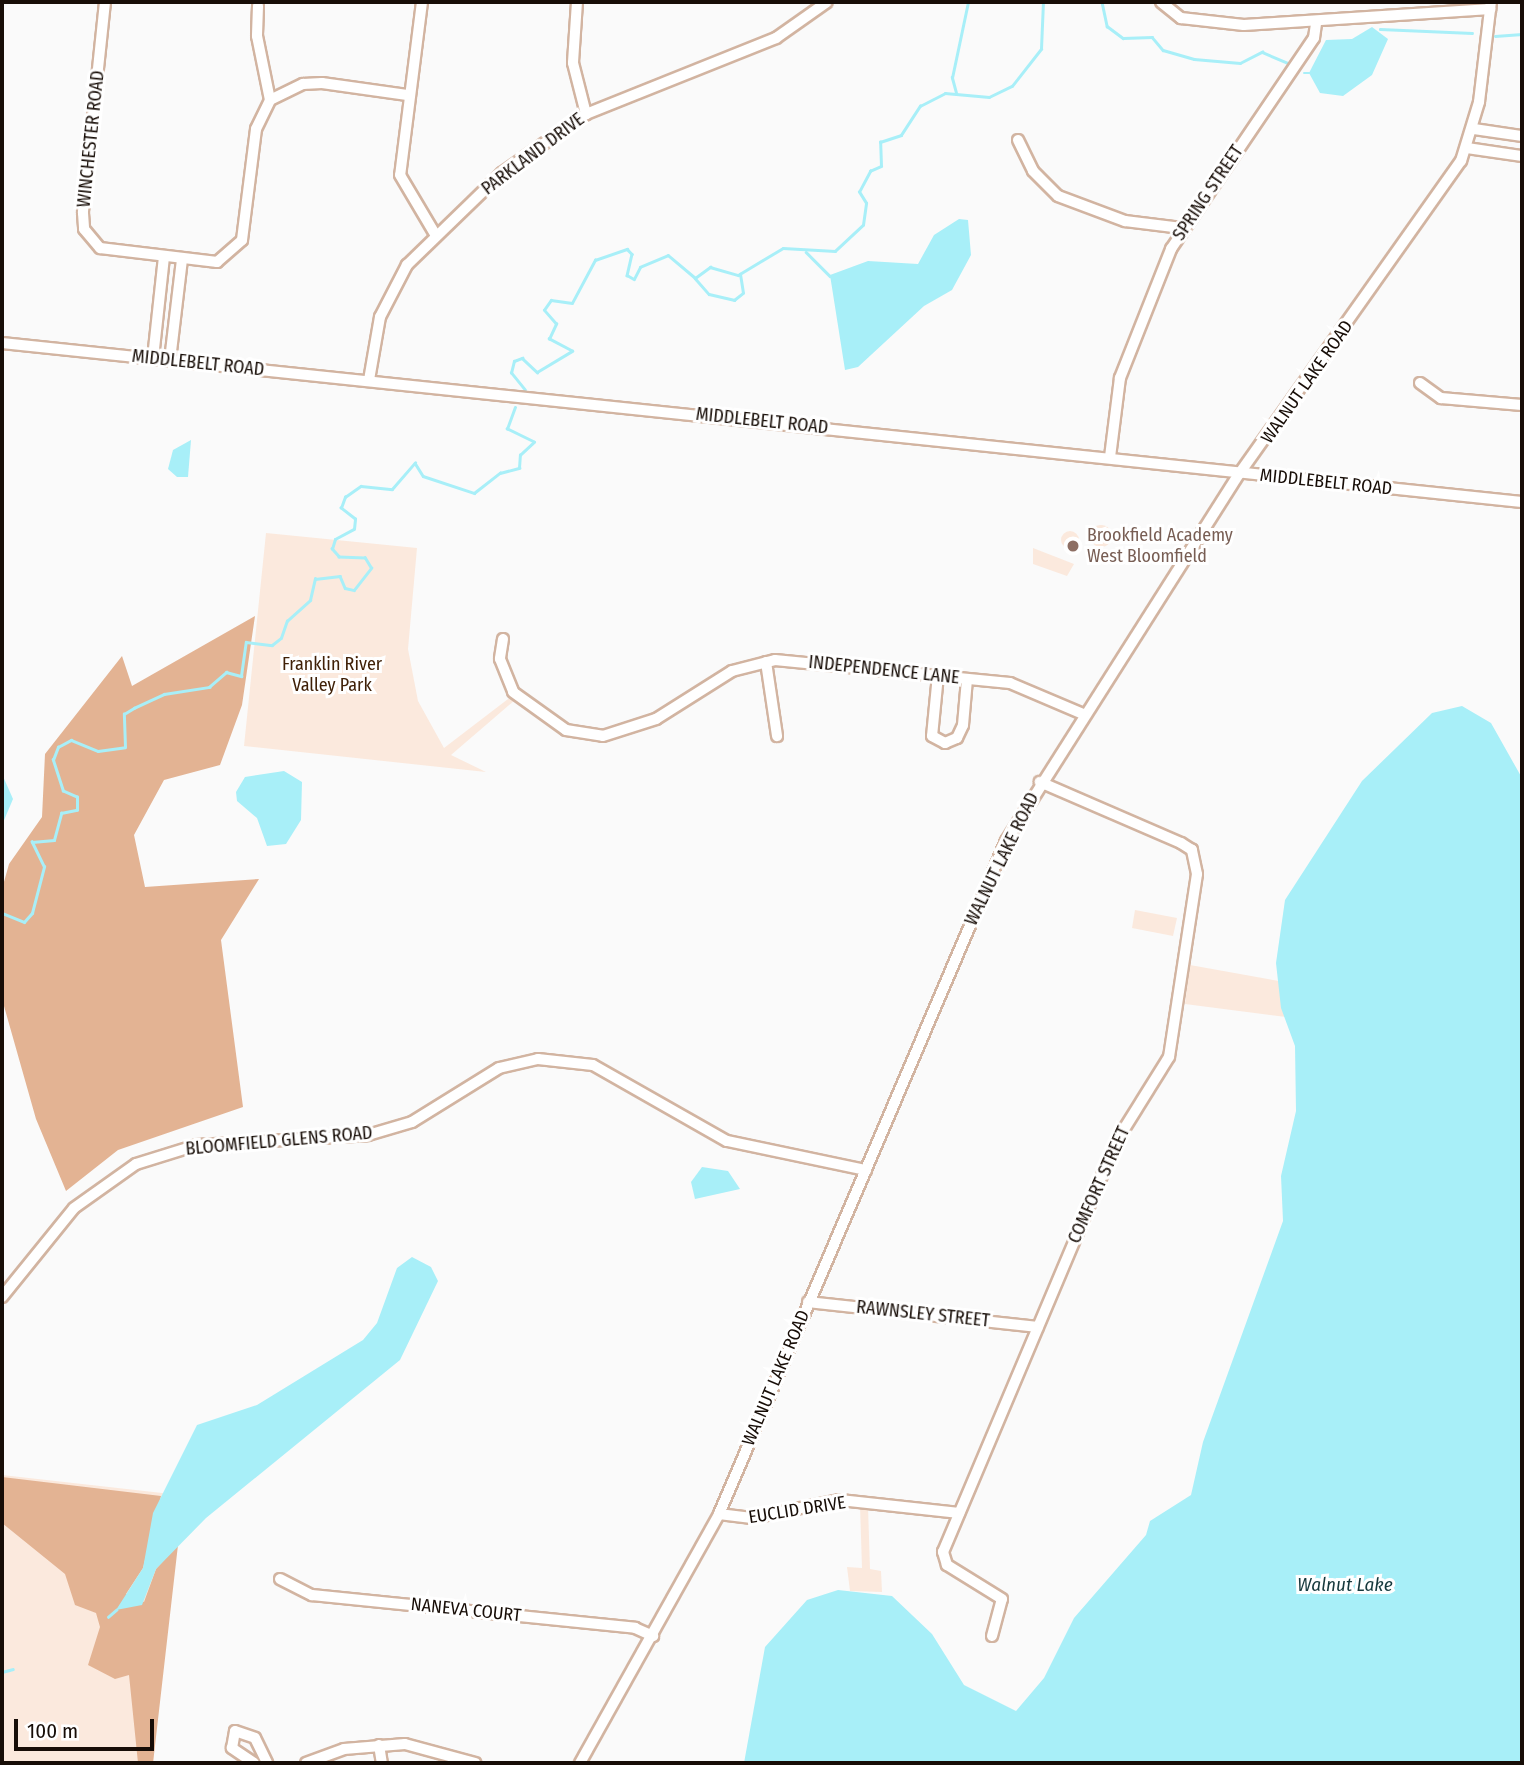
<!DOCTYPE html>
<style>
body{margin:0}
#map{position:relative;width:1524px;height:1765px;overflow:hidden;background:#fafafa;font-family:"Fira Sans Condensed",sans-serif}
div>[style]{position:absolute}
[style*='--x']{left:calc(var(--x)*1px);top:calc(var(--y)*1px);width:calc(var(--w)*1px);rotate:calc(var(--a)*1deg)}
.green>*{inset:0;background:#fbe9dd}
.round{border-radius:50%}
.forest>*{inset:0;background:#e3b393}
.water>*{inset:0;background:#a8eff8}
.stream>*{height:2.5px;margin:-1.25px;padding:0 1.25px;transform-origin:1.25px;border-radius:1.25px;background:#a8eff8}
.roads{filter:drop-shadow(2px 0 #d2b4a1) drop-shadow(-2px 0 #d2b4a1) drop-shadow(0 2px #d2b4a1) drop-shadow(0 -2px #d2b4a1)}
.minor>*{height:10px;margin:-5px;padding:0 5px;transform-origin:5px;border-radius:5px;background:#fff}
.dots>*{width:19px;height:19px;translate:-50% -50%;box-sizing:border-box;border:4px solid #fff;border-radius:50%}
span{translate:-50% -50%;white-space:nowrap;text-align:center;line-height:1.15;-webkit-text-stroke:6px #fff;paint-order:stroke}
.street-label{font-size:18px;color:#170d07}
.education-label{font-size:18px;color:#785e54}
.left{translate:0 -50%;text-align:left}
.park-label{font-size:18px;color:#3f2007}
.water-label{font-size:19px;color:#16393d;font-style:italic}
.frame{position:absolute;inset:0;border:4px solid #170d07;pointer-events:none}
.scale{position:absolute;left:14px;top:1719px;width:140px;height:32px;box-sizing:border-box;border:4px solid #170d07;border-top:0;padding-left:9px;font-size:21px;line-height:24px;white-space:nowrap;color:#170d07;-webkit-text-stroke:5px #fff;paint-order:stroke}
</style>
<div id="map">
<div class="green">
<div class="round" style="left:1090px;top:525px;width:22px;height:22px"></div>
<div class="round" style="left:1061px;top:531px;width:18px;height:18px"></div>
<div style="clip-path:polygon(266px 533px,417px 548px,408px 649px,418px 701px,444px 748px,512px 696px,515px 700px,451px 755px,486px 772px,244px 746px)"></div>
<div style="clip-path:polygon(1033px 548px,1074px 564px,1067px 576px,1033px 564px)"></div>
<div style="clip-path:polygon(1135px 910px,1177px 918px,1173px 936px,1132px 928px)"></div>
<div style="clip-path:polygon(1190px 965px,1279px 981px,1286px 1017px,1185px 1004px)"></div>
<div style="clip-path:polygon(2px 1475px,180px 1495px,153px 1763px,2px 1763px)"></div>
<div style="clip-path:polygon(860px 1505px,868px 1506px,870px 1569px,881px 1571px,882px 1592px,850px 1591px,847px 1567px,862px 1568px)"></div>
</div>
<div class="forest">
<div style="clip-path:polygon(255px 616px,242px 705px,220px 765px,164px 780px,134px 835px,145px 887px,259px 879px,221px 940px,243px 1107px,118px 1150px,66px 1191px,36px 1119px,2px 999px,2px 889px,9px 864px,42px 817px,45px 754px,122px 656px,132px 686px)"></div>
<div style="clip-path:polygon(2px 1477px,161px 1496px,143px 1568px,126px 1594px,144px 1602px,156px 1569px,178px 1545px,153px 1763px,138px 1763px,129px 1675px,115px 1679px,88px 1665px,100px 1627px,96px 1613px,75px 1605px,65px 1574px,2px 1523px)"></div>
</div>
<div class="water">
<div style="clip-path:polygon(1372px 27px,1388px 39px,1372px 75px,1343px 96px,1320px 93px,1309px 73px,1326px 40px,1352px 39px)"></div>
<div style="clip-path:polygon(959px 219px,968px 220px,971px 255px,952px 290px,924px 306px,858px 367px,845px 370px,830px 275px,868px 261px,918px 264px,934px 235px)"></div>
<div style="clip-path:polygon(191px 440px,188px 477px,177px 477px,168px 469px,173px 450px)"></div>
<div style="clip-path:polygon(1462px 706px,1491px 723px,1522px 778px,1522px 1763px,744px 1763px,765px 1647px,807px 1600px,838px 1590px,892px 1596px,932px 1634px,964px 1685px,1016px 1711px,1044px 1678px,1074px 1618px,1146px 1535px,1150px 1521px,1191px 1495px,1203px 1442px,1283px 1221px,1281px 1176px,1296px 1111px,1295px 1046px,1281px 1008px,1276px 963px,1285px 900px,1362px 781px,1432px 713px)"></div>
<div style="clip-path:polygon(284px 771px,302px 782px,301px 820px,286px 844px,267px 846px,257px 818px,237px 801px,236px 792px,245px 777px)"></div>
<div style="clip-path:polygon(2px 774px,13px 799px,2px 825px)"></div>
<div style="clip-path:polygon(702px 1167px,728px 1171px,740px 1189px,695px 1199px,691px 1182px)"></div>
<div style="clip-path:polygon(412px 1257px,431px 1267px,438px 1281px,400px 1360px,206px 1518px,156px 1569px,142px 1605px,116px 1610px,143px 1568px,153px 1513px,197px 1425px,257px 1405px,363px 1340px,377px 1323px,397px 1268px)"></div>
</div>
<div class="stream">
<div style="--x:1102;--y:2;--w:25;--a:78"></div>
<div style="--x:1107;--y:26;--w:20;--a:37"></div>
<div style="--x:1123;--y:38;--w:29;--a:-2"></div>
<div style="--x:1152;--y:37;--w:17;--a:50"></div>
<div style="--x:1163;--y:50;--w:32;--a:16"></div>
<div style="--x:1194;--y:59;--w:46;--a:5"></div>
<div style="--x:1240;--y:63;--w:25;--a:-27"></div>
<div style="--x:1262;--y:52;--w:30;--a:23"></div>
<div style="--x:1380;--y:29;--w:92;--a:2.5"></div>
<div style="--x:1495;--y:36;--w:27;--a:-4"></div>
<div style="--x:1304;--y:73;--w:8;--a:0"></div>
<div style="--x:956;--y:93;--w:16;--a:-105"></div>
<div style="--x:952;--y:78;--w:78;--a:-78.1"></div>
<div style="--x:806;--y:252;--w:34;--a:45"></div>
<div style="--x:695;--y:278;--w:21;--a:49"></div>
<div style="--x:709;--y:294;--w:26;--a:13"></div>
<div style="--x:734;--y:300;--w:11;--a:-38"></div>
<div style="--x:743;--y:293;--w:19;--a:-99"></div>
<div style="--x:525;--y:390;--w:22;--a:-129"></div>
<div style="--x:511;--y:373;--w:12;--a:-76"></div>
<div style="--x:514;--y:361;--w:9;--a:-21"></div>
<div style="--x:522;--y:358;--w:21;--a:43"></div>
<div style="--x:537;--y:372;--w:41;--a:-31"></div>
<div style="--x:572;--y:351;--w:26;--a:-152"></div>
<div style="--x:549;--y:339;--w:17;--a:-65"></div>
<div style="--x:556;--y:324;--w:18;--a:-131"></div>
<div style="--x:544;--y:310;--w:12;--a:-55"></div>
<div style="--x:551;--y:300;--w:21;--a:8"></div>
<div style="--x:572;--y:303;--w:49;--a:-61.9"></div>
<div style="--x:595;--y:260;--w:34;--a:-19"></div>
<div style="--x:627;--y:249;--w:7;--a:45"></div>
<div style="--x:632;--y:254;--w:22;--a:103"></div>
<div style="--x:627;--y:275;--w:8;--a:30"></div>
<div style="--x:634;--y:279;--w:13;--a:-63"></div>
<div style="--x:640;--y:267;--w:30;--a:-23"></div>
<div style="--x:668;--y:255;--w:35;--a:40"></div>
<div style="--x:695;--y:278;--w:19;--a:-36"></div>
<div style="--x:710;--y:267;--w:29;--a:16"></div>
<div style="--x:738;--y:275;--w:52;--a:-31"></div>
<div style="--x:783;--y:248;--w:52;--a:3.3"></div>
<div style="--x:835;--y:251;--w:38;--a:-43"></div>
<div style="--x:863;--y:225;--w:22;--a:-82"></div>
<div style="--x:866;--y:203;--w:13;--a:-122"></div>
<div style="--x:859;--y:192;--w:24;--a:-62"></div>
<div style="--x:870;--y:171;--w:12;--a:-24"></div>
<div style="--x:881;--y:166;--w:24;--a:-92"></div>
<div style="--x:880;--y:142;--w:22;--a:-18"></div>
<div style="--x:901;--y:135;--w:35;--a:-57"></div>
<div style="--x:920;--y:106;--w:28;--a:-27"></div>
<div style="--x:945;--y:93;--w:44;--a:5.2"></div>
<div style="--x:989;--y:97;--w:25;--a:-26"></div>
<div style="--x:1012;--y:86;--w:47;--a:-51.9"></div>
<div style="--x:1041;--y:49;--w:47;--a:-87.6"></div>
<div style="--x:2;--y:913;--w:24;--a:22"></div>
<div style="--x:24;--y:922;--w:12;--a:-48"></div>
<div style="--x:32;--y:913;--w:48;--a:-75.4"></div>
<div style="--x:44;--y:867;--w:28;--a:-116"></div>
<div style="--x:32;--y:842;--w:22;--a:-5"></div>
<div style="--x:54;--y:840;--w:28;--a:-75"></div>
<div style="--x:61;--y:813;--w:16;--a:-11"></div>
<div style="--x:77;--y:810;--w:13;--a:-90"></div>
<div style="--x:77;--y:797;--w:15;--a:-157"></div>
<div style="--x:63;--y:791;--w:33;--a:-108"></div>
<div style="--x:53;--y:760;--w:14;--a:-69"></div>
<div style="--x:58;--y:747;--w:15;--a:-28"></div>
<div style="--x:71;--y:740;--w:29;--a:22"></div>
<div style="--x:98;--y:751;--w:27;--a:-8"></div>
<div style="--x:125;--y:747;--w:33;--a:-92"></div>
<div style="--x:124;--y:714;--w:12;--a:-31"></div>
<div style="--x:134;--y:708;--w:33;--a:-25"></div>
<div style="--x:164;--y:694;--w:46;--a:-8.8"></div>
<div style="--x:209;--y:687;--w:23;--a:-41"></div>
<div style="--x:226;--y:672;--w:16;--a:15"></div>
<div style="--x:241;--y:676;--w:34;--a:-82"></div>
<div style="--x:246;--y:642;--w:26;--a:7"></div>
<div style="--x:272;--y:645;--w:11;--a:-38"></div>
<div style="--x:281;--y:638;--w:18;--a:-71"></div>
<div style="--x:287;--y:621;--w:31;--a:-42"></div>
<div style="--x:310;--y:600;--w:22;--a:-77"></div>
<div style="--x:315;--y:579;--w:25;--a:-7"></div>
<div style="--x:340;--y:576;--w:13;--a:67"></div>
<div style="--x:345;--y:588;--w:9;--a:13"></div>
<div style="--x:354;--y:590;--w:28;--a:-52"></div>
<div style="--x:371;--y:568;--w:12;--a:-121"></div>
<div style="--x:365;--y:558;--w:26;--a:-178"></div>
<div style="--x:339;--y:557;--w:11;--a:-131"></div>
<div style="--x:332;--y:549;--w:10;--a:-73"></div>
<div style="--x:335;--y:539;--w:21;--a:-28"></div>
<div style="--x:354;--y:529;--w:10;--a:-84"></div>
<div style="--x:355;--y:519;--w:18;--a:-142"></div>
<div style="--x:341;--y:508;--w:12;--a:-70"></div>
<div style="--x:345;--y:497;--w:19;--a:-35"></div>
<div style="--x:361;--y:486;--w:31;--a:6"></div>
<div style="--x:392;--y:489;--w:35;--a:-49"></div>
<div style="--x:415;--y:463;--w:15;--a:58"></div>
<div style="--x:423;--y:476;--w:54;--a:18.4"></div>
<div style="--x:474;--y:493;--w:33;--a:-38"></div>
<div style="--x:500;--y:473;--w:20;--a:-15"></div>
<div style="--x:519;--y:468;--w:13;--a:-86"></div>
<div style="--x:520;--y:455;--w:19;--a:-43"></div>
<div style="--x:534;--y:442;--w:30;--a:-154"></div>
<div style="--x:507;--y:429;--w:23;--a:-70"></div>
<div style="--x:108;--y:1617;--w:11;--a:-41"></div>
<div style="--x:2;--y:1672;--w:11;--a:-15"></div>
</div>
<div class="roads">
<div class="minor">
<div style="--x:105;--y:2;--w:212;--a:96"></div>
<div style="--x:83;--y:213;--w:16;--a:86"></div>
<div style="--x:84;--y:229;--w:25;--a:50"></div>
<div style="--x:100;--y:248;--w:118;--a:6.8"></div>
<div style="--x:217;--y:262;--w:33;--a:-41"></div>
<div style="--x:242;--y:240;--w:112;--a:-82.8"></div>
<div style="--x:256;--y:129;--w:32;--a:-64"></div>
<div style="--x:270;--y:100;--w:37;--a:-26"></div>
<div style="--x:303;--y:84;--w:19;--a:-3"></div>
<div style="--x:322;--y:83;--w:86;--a:8"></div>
<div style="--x:422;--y:2;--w:174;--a:97.2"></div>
<div style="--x:400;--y:175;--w:69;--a:59.3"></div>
<div style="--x:577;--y:2;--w:61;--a:93.8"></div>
<div style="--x:573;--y:63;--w:53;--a:75.7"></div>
<div style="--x:1161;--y:2;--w:26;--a:39"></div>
<div style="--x:1181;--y:18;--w:63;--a:6.3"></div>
<div style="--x:1244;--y:25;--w:247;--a:-3.7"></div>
<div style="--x:258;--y:6;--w:30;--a:92"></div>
<div style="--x:257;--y:36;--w:65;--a:78.5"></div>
<div style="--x:1474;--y:129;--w:49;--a:8.3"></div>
<div style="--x:1018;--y:140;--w:34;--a:64"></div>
<div style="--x:1033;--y:171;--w:35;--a:45"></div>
<div style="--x:1058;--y:196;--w:72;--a:20.5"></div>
<div style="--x:1125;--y:221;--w:57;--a:7"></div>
<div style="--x:1467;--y:148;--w:56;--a:8.3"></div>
<div style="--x:2;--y:343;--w:1528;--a:5.97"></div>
<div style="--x:153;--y:358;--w:102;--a:-83.8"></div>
<div style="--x:170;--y:360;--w:102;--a:-83.2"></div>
<div style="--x:369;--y:380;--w:64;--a:-80.1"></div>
<div style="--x:380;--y:317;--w:59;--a:-62.6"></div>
<div style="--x:407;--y:265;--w:132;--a:-44.1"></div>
<div style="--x:502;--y:173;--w:103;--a:-35.1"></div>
<div style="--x:586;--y:114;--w:205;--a:-21.8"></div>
<div style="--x:776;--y:38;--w:62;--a:-35.2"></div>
<div style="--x:1420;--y:383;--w:26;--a:36"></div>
<div style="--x:1441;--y:398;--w:81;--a:4.9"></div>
<div style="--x:1110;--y:457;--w:80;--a:-82.8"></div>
<div style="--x:1120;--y:378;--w:139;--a:-68.4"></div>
<div style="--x:1171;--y:249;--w:255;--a:-55.9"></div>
<div style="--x:1314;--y:38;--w:14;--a:-82"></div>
<div style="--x:503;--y:639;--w:20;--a:99"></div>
<div style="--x:500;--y:659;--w:35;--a:68"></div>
<div style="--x:513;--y:692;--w:65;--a:35.6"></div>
<div style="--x:566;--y:730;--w:37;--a:9"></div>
<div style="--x:603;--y:736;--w:56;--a:-17.8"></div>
<div style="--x:656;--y:719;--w:90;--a:-32.3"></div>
<div style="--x:732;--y:671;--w:44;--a:-14.3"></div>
<div style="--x:775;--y:660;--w:236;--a:5.6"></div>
<div style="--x:1010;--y:683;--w:79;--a:23"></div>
<div style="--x:766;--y:662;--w:75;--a:81.5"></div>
<div style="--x:938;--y:675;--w:61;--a:95.6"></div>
<div style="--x:932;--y:736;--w:15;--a:28"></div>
<div style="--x:945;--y:743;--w:13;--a:-23"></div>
<div style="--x:957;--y:738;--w:14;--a:-65"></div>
<div style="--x:963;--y:725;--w:46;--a:-85"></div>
<div style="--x:2;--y:1297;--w:114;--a:-51"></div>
<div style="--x:74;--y:1208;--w:76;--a:-35.4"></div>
<div style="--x:136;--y:1164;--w:64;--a:-17.3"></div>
<div style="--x:197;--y:1145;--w:171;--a:-3.3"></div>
<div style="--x:368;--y:1135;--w:46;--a:-16.5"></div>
<div style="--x:412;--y:1122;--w:102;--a:-31.8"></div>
<div style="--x:499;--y:1068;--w:40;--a:-13"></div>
<div style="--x:538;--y:1059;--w:55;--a:6.2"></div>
<div style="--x:593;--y:1065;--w:154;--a:29.6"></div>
<div style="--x:727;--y:1141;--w:142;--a:11.8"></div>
<div style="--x:808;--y:1302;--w:231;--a:6.2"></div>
<div style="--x:719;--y:1514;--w:33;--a:7"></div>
<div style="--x:752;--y:1518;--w:90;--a:-11.6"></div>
<div style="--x:840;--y:1500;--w:120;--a:6.2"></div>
<div style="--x:280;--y:1579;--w:36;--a:27"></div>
<div style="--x:312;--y:1595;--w:325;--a:5.8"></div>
<div style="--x:635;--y:1628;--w:20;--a:24"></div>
<div style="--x:992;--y:1636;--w:38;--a:-75"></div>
<div style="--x:1002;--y:1599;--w:65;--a:-148.3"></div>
<div style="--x:947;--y:1565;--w:14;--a:-107"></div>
<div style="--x:943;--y:1552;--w:445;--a:-67.1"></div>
<div style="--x:1116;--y:1142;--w:100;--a:-58.1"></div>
<div style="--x:1169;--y:1057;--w:185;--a:-81.3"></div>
<div style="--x:1197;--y:874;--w:25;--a:-102"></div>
<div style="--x:1192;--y:850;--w:13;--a:-148"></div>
<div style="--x:1181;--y:843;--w:154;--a:-156.6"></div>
<div style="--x:379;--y:1745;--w:18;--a:81"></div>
<div style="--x:254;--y:1763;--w:27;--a:-146"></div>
<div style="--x:232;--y:1748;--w:17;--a:-80"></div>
<div style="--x:235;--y:1731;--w:21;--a:19"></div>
<div style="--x:255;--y:1738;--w:28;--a:64"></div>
<div style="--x:306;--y:1763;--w:40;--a:-20.2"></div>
<div style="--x:344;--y:1749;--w:61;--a:-4.7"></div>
<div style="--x:405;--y:1744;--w:73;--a:15.2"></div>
<div style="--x:580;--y:1763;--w:285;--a:-60.8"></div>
<div style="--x:719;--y:1514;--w:732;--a:-66.9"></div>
<div style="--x:1006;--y:841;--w:435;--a:-57.6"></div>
<div style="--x:1239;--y:474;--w:384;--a:-54.7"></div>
<div style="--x:1461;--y:161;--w:62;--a:-73"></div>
<div style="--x:1479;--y:102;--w:101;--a:-83.2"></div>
</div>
</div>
<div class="dots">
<div style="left:1073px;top:546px;background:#8d6e63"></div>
</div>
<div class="street-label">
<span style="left:91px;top:139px;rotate:-84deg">WINCHESTER ROAD</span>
<span style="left:533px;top:154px;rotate:-37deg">PARKLAND DRIVE</span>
<span style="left:1208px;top:193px;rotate:-56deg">SPRING STREET</span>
<span style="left:198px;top:363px;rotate:6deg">MIDDLEBELT ROAD</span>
<span style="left:1307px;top:382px;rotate:-55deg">WALNUT LAKE ROAD</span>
<span style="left:762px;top:421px;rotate:6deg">MIDDLEBELT ROAD</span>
<span style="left:1326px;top:482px;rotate:6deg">MIDDLEBELT ROAD</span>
<span style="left:884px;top:670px;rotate:6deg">INDEPENDENCE LANE</span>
<span style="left:1002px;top:859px;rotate:-64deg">WALNUT LAKE ROAD</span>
<span style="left:279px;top:1141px;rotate:-5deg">BLOOMFIELD GLENS ROAD</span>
<span style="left:1099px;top:1185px;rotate:-66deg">COMFORT STREET</span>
<span style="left:923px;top:1314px;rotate:6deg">RAWNSLEY STREET</span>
<span style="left:776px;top:1378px;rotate:-67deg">WALNUT LAKE ROAD</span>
<span style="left:797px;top:1510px;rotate:-9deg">EUCLID DRIVE</span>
<span style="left:466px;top:1610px;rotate:6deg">NANEVA COURT</span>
</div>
<div class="education-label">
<span class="left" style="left:1087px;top:546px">Brookfield Academy<br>West Bloomfield</span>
</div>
<div class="park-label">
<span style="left:332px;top:675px">Franklin River<br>Valley Park</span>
</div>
<div class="water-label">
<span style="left:1345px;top:1585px">Walnut Lake</span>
</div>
<div class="frame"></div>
<div class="scale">100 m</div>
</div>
